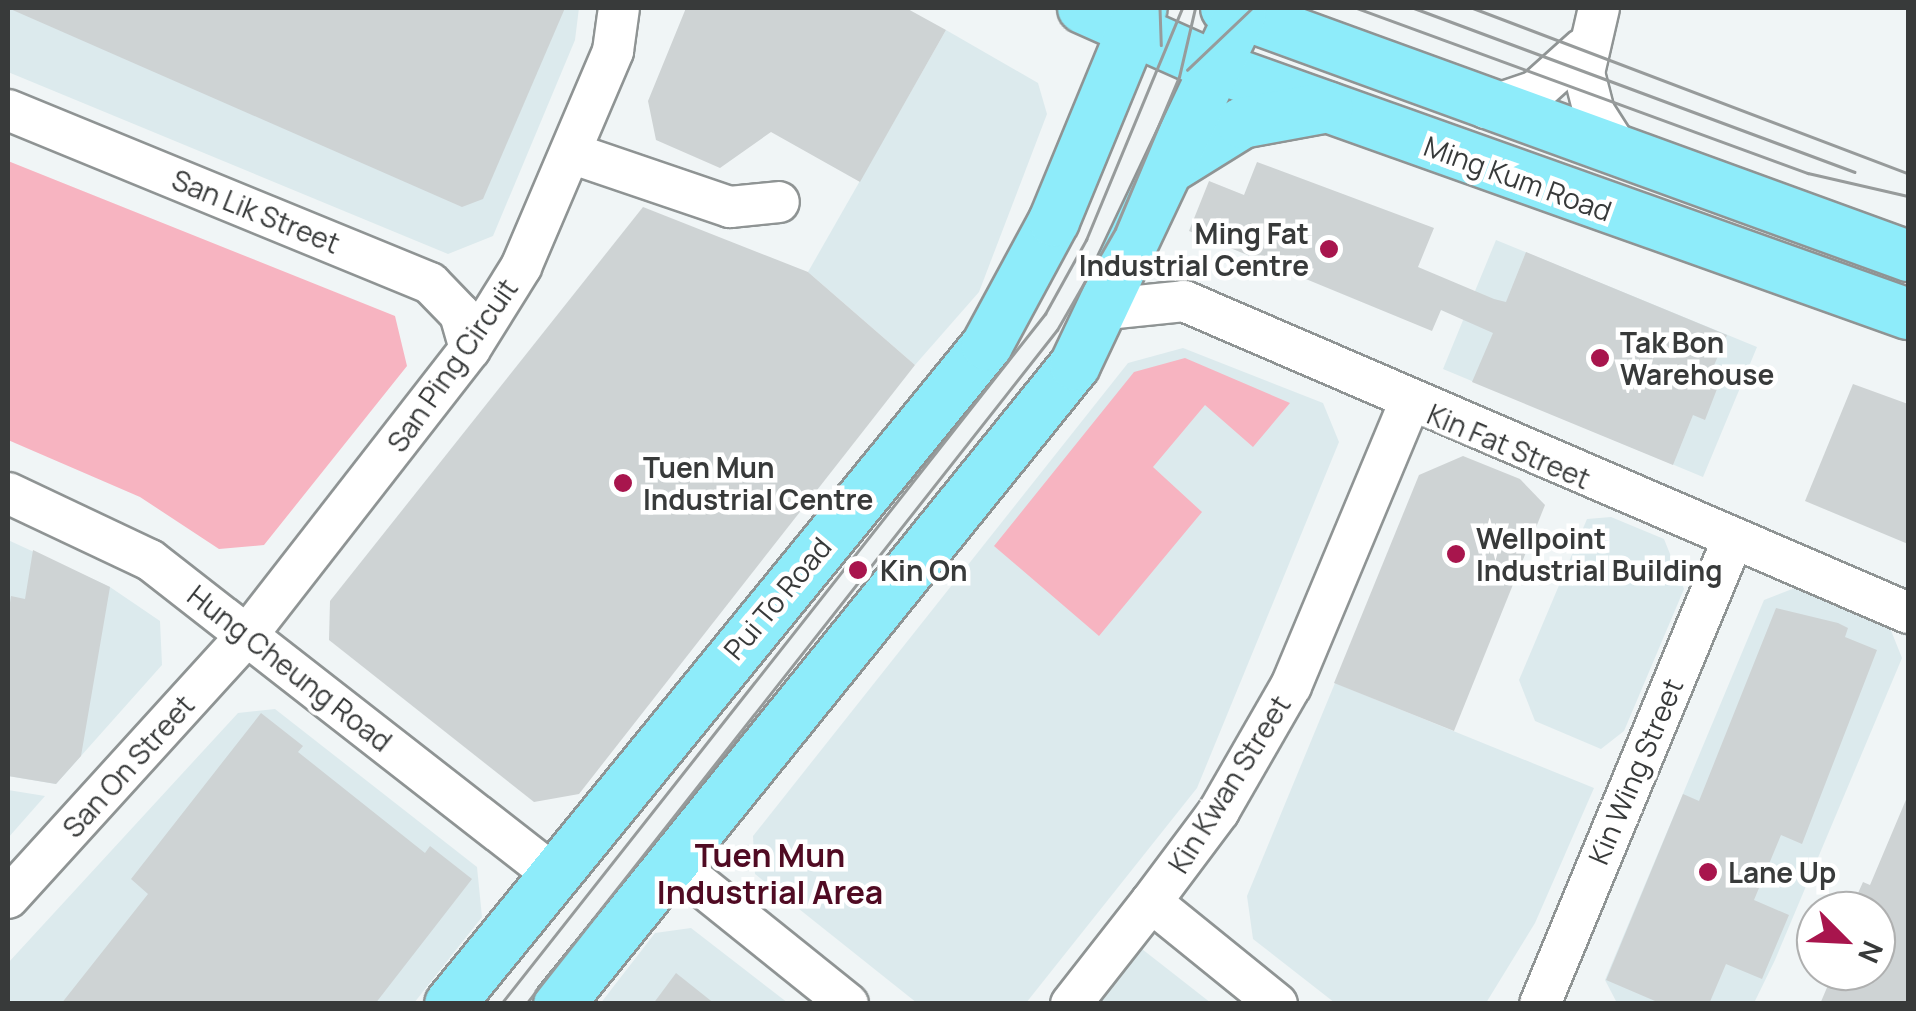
<!DOCTYPE html>
<style>
body{margin:0}
#map{position:relative;width:1916px;height:1011px;overflow:hidden;background:#f0f5f6;font-family:Manrope,sans-serif}
div>[style]{position:absolute}
[style*='--x']{left:calc(var(--x)*1px);top:calc(var(--y)*1px);width:calc(var(--w)*1px);rotate:calc(var(--a)*1deg)}
.built>*{inset:0;background:#dceaed}
.green>*{inset:0;background:#f7b4c1}
.building>*{inset:0;background:#ced3d4}
.roads{filter:drop-shadow(2px 0 #8f9494) drop-shadow(-2px 0 #8f9494) drop-shadow(0 2px #8f9494) drop-shadow(0 -2px #8f9494)}
.minor>*{height:40px;margin:-20px;padding:0 20px;transform-origin:20px;border-radius:20px;background:#fff}
.major>*{height:50px;margin:-25px;padding:0 25px;transform-origin:25px;border-radius:25px;background:#8eecfa}
.tram>*{height:2.5px;margin:-1.25px;padding:0 1.25px;transform-origin:1.25px;border-radius:1.25px;background:#979b9b}
.dots>*{width:28px;height:28px;translate:-50% -50%;box-sizing:border-box;border:5px solid #fff;border-radius:50%}
span{translate:-50% -50%;white-space:nowrap;text-align:center;line-height:1.15;-webkit-text-stroke:9px #fff;paint-order:stroke}
.street-label{font-size:28px;color:#383a3a}
.poi-label{font-size:28px;color:#383a3a;font-weight:700}
.right{translate:-100% -50%;text-align:right}
.left{translate:0 -50%;text-align:left}
.quarter-label{font-size:32px;color:#500b23;font-weight:700}
.frame{position:absolute;inset:0;border:10px solid #383a3a;pointer-events:none}
.north{position:absolute;left:1796px;top:891px;width:100px;height:100px;box-sizing:border-box;background:#fff;border:2px solid #afb0b0;border-radius:50%;rotate:114deg;font-size:28px;font-weight:700;line-height:40px;text-align:center;color:#383a3a}
.north::after{content:'';display:block;margin:auto;width:35px;height:45px;background:#a8154d;clip-path:polygon(50% 0,100% 100%,50% 72%,0 100%)}
</style>
<div id="map">
<div class="built">
<div style="clip-path:polygon(8px 8px,579px 8px,575px 40px,493px 236px,448px 254px,8px 72px)"></div>
<div style="clip-path:polygon(946px 30px,1038px 83px,1047px 114px,979px 292px,915px 365px,808px 272px)"></div>
<div style="clip-path:polygon(1496px 240px,1757px 347px,1703px 477px,1443px 369px)"></div>
<div style="clip-path:polygon(1183px 348px,1323px 403px,1339px 442px,1197px 788px,1026px 1003px,917px 1003px,755px 874px,753px 836px,1128px 363px)"></div>
<div style="clip-path:polygon(1611px 517px,1664px 539px,1684px 589px,1624px 731px,1601px 749px,1535px 721px,1519px 680px,1587px 519px)"></div>
<div style="clip-path:polygon(8px 540px,110px 587px,160px 621px,162px 665px,56px 784px,8px 776px)"></div>
<div style="clip-path:polygon(1800px 586px,1888px 623px,1902px 658px,1775px 960px,1754px 1003px,1617px 1003px,1605px 980px,1764px 600px)"></div>
<div style="clip-path:polygon(1335px 683px,1594px 788px,1535px 923px,1486px 1003px,1335px 1003px,1253px 939px,1247px 896px)"></div>
<div style="clip-path:polygon(275px 709px,477px 867px,482px 917px,414px 1003px,8px 1003px,8px 963px,238px 713px)"></div>
<div style="clip-path:polygon(8px 790px,45px 796px,8px 838px)"></div>
<div style="clip-path:polygon(691px 928px,788px 1003px,600px 1004px,655px 933px)"></div>
<div style="clip-path:polygon(1133px 942px,1211px 1003px,1085px 1004px)"></div>
</div>
<div class="green">
<div style="clip-path:polygon(8px 161px,395px 316px,407px 366px,264px 545px,219px 549px,140px 497px,8px 440px)"></div>
<div style="clip-path:polygon(1185px 358px,1290px 403px,1253px 447px,1205px 405px,1153px 467px,1202px 512px,1099px 636px,994px 546px,1134px 372px)"></div>
</div>
<div class="building">
<div style="clip-path:polygon(8px 8px,565px 8px,483px 199px,462px 207px)"></div>
<div style="clip-path:polygon(686px 8px,906px 8px,946px 30px,860px 182px,771px 132px,720px 168px,656px 140px,648px 101px)"></div>
<div style="clip-path:polygon(1257px 162px,1434px 228px,1418px 267px,1494px 299px,1506px 302px,1526px 252px,1727px 335px,1706px 384px,1717px 389px,1705px 420px,1693px 415px,1673px 465px,1472px 382px,1493px 333px,1441px 310px,1432px 331px,1189px 231px,1209px 181px,1244px 195px)"></div>
<div style="clip-path:polygon(643px 207px,808px 272px,915px 365px,579px 794px,534px 802px,329px 640px,330px 601px)"></div>
<div style="clip-path:polygon(1853px 384px,1908px 404px,1908px 544px,1805px 501px)"></div>
<div style="clip-path:polygon(1463px 456px,1520px 479px,1545px 505px,1454px 731px,1334px 683px,1419px 475px)"></div>
<div style="clip-path:polygon(33px 550px,110px 587px,81px 756px,56px 784px,8px 776px,8px 616px,11px 596px,25px 599px)"></div>
<div style="clip-path:polygon(1776px 608px,1838px 623px,1848px 628px,1845px 637px,1877px 650px,1802px 844px,1781px 835px,1754px 900px,1789px 915px,1762px 979px,1726px 964px,1709px 1004px,1662px 1004px,1606px 980px,1683px 794px,1699px 801px)"></div>
<div style="clip-path:polygon(261px 713px,303px 746px,298px 752px,425px 853px,430px 846px,472px 879px,375px 1004px,61px 1004px,148px 894px,131px 879px)"></div>
<div style="clip-path:polygon(1908px 795px,1908px 1004px,1820px 1004px,1834px 971px,1876px 971px,1876px 911px,1850px 911px,1863px 882px,1870px 885px)"></div>
<div style="clip-path:polygon(676px 973px,715px 1004px,653px 1004px)"></div>
</div>
<div class="roads">
<div class="minor">
<div style="--x:1599;--y:8;--w:67;--a:103"></div>
<div style="--x:1584;--y:73;--w:40;--a:75.6"></div>
<div style="--x:1594;--y:112;--w:52;--a:57.5"></div>
<div style="--x:1486;--y:108;--w:53;--a:-18.8"></div>
<div style="--x:1536;--y:91;--w:64;--a:-41.9"></div>
<div style="--x:8;--y:110;--w:456;--a:22.3"></div>
<div style="--x:430;--y:283;--w:43;--a:45.9"></div>
<div style="--x:460;--y:314;--w:36;--a:74"></div>
<div style="--x:571;--y:153;--w:168;--a:18.8"></div>
<div style="--x:730;--y:207;--w:49;--a:-5.8"></div>
<div style="--x:1107;--y:309;--w:77;--a:-5.9"></div>
<div style="--x:1184;--y:301;--w:788;--a:23.31"></div>
<div style="--x:8;--y:493;--w:157;--a:25.3"></div>
<div style="--x:150;--y:560;--w:512;--a:37.94"></div>
<div style="--x:674;--y:864;--w:223;--a:38.8"></div>
<div style="--x:8;--y:898;--w:357;--a:-47.7"></div>
<div style="--x:248;--y:634;--w:361;--a:-52.1"></div>
<div style="--x:470;--y:349;--w:97;--a:-58.1"></div>
<div style="--x:521;--y:267;--w:235;--a:-66.9"></div>
<div style="--x:613;--y:51;--w:43;--a:-82.1"></div>
<div style="--x:1071;--y:1004;--w:130;--a:-51.9"></div>
<div style="--x:1277;--y:1004;--w:162;--a:-141"></div>
<div style="--x:1151;--y:902;--w:114;--a:-53.2"></div>
<div style="--x:1219;--y:811;--w:144;--a:-60.1"></div>
<div style="--x:1291;--y:686;--w:306;--a:-67.3"></div>
<div style="--x:1540;--y:1004;--w:503;--a:-67.46"></div>
</div>
<div class="major">
<div style="--x:1083;--y:8;--w:148;--a:24"></div>
<div style="--x:1218;--y:68;--w:733;--a:19.62"></div>
<div style="--x:1226;--y:8;--w:726;--a:19.98"></div>
<div style="--x:1173;--y:166;--w:81;--a:-31.9"></div>
<div style="--x:1242;--y:123;--w:87;--a:-10.5"></div>
<div style="--x:450;--y:1004;--w:850;--a:-50.82"></div>
<div style="--x:987;--y:345;--w:141;--a:-61.6"></div>
<div style="--x:1054;--y:221;--w:230;--a:-67.6"></div>
<div style="--x:559;--y:1004;--w:821;--a:-51.08"></div>
<div style="--x:1075;--y:365;--w:388;--a:-64.7"></div>
</div>
</div>
<div class="tram">
<div style="--x:1160;--y:8;--w:37;--a:88"></div>
<div style="--x:1357;--y:8;--w:480;--a:20.1"></div>
<div style="--x:1808;--y:173;--w:103;--a:13"></div>
<div style="--x:1414;--y:8;--w:470;--a:20.4"></div>
<div style="--x:1473;--y:8;--w:465;--a:20.8"></div>
<div style="--x:1187;--y:70;--w:90;--a:-43.6"></div>
<div style="--x:501;--y:1004;--w:879;--a:-51.75"></div>
<div style="--x:1045;--y:314;--w:85;--a:-61"></div>
<div style="--x:1086;--y:240;--w:251;--a:-67.5"></div>
<div style="--x:526;--y:1004;--w:858;--a:-51.77"></div>
<div style="--x:1057;--y:330;--w:116;--a:-60.1"></div>
<div style="--x:1115;--y:229;--w:165;--a:-67.2"></div>
<div style="--x:1179;--y:77;--w:71;--a:-76.9"></div>
</div>
<div class="dots">
<div style="left:1329px;top:249px;background:#a8154d"></div>
<div style="left:1600px;top:358px;background:#a8154d"></div>
<div style="left:623px;top:483px;background:#a8154d"></div>
<div style="left:1456px;top:554px;background:#a8154d"></div>
<div style="left:858px;top:570px;background:#a8154d"></div>
<div style="left:1708px;top:872px;background:#a8154d"></div>
</div>
<div class="street-label">
<span style="left:1518px;top:178px;rotate:20deg">Ming Kum Road</span>
<span style="left:256px;top:211px;rotate:22deg">San Lik Street</span>
<span style="left:452px;top:365px;rotate:-55deg">San Ping Circuit</span>
<span style="left:1509px;top:446px;rotate:23deg">Kin Fat Street</span>
<span style="left:777px;top:598px;rotate:-50deg">Pui To Road</span>
<span style="left:290px;top:668px;rotate:38deg">Hung Cheung Road</span>
<span style="left:128px;top:766px;rotate:-48deg">San On Street</span>
<span style="left:1635px;top:771px;rotate:-67deg">Kin Wing Street</span>
<span style="left:1229px;top:784px;rotate:-58deg">Kin Kwan Street</span>
</div>
<div class="poi-label">
<span class="right" style="left:1309px;top:249px">Ming Fat<br>Industrial Centre</span>
<span class="left" style="left:1620px;top:358px">Tak Bon<br>Warehouse</span>
<span class="left" style="left:643px;top:483px">Tuen Mun<br>Industrial Centre</span>
<span class="left" style="left:1476px;top:554px">Wellpoint<br>Industrial Building</span>
<span class="left" style="left:880px;top:570px">Kin On</span>
<span class="left" style="left:1728px;top:872px">Lane Up</span>
</div>
<div class="quarter-label">
<span style="left:770px;top:874px">Tuen Mun<br>Industrial Area</span>
</div>
<div class="frame"></div>
<div class="north">N</div>
</div>
